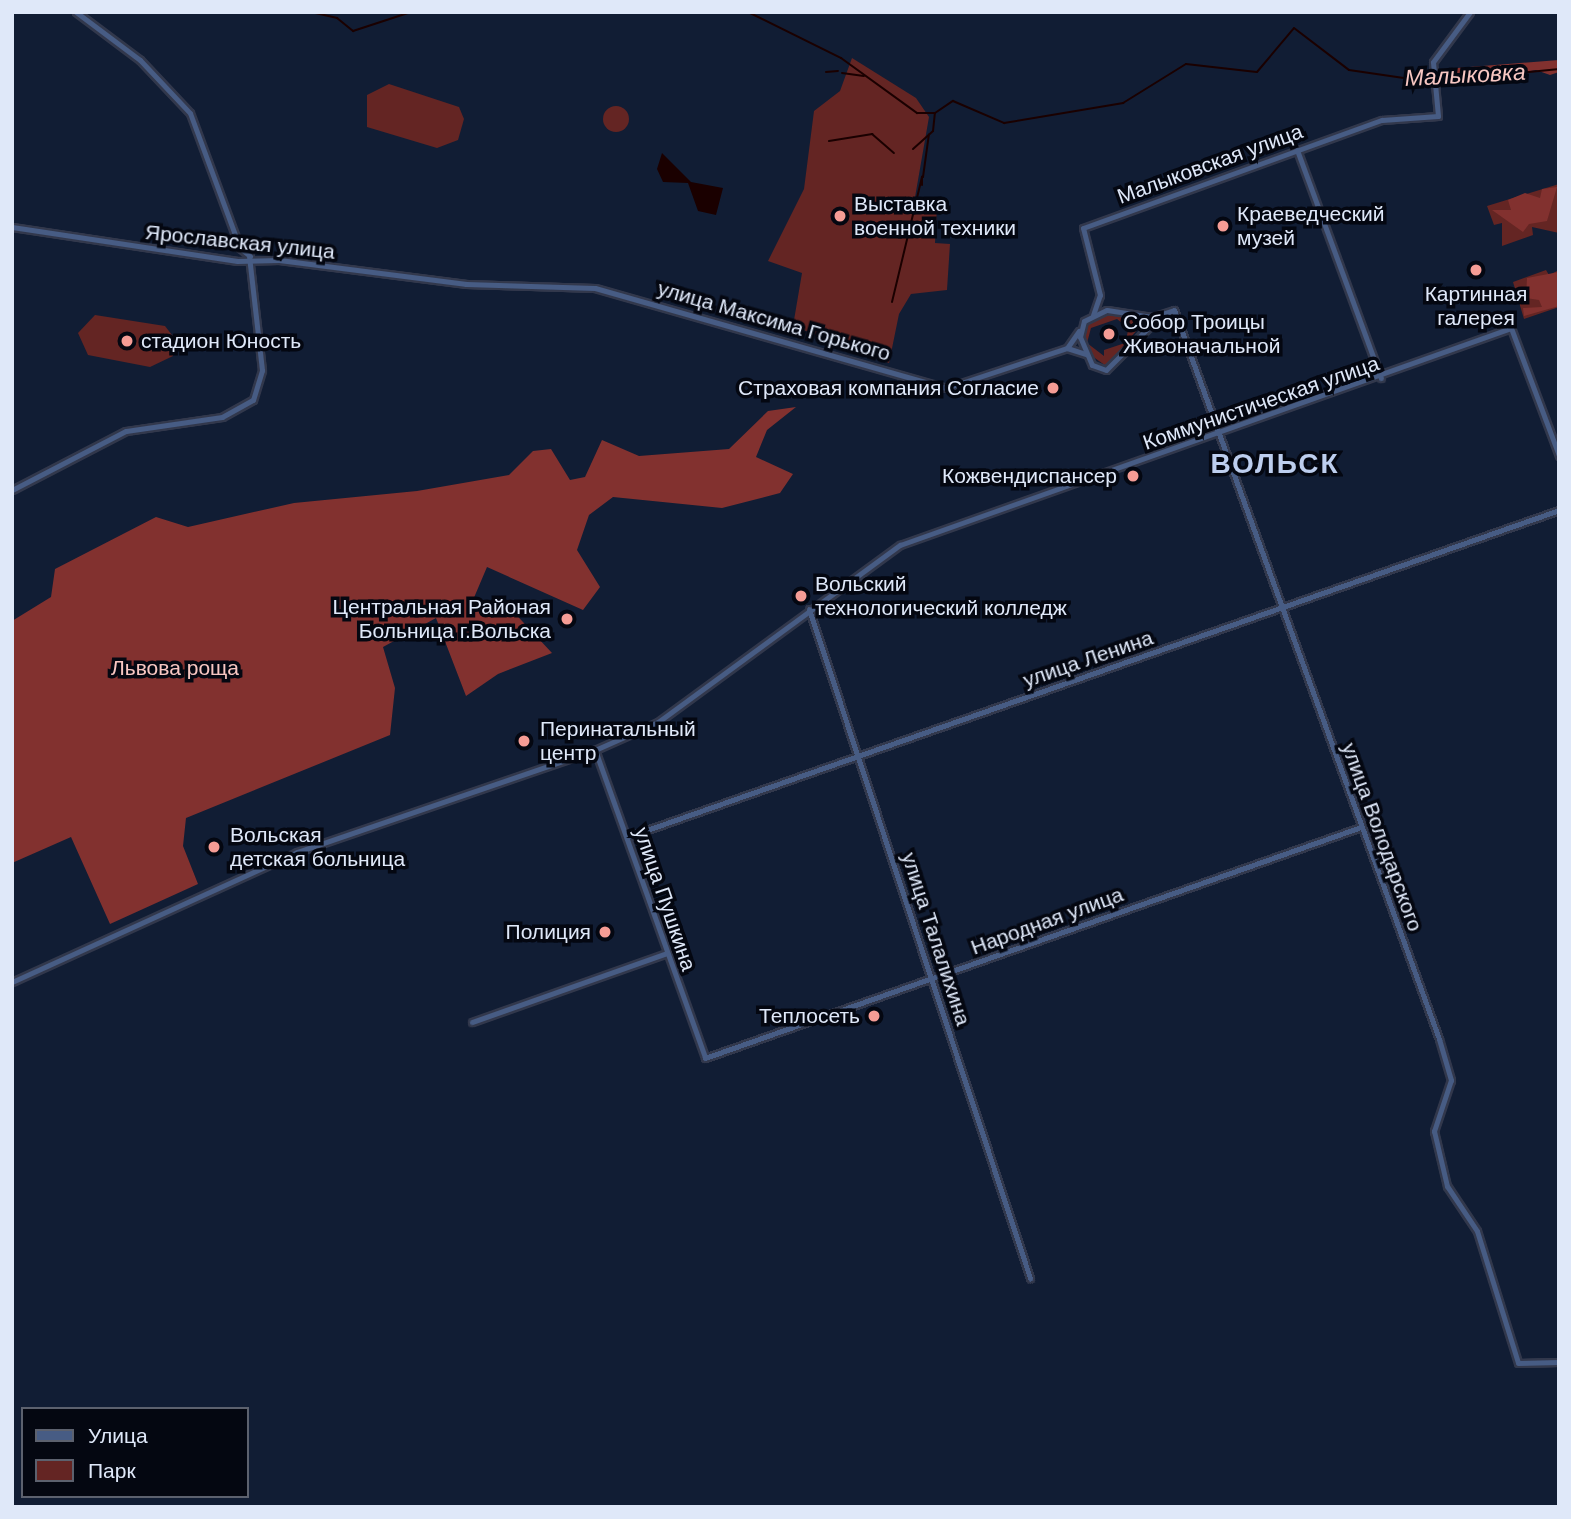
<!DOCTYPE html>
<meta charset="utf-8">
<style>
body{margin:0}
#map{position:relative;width:1571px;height:1519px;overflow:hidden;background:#111d34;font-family:Arial,sans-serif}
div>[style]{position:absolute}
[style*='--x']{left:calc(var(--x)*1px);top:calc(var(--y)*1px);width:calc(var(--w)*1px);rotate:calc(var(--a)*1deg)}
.green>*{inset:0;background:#642523}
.round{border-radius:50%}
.forest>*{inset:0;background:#82312f}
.water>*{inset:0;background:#1a0000}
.stream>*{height:2px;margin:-1px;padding:0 1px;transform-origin:1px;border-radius:1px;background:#1a0000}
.roads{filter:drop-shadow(2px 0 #32384c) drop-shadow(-2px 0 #32384c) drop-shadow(0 2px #32384c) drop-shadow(0 -2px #32384c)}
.secondary>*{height:5px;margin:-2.5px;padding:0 2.5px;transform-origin:2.5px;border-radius:2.5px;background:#475c84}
.dots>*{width:19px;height:19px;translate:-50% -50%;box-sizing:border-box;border:4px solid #040711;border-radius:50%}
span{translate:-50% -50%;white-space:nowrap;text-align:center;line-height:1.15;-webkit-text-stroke:7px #040711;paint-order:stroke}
.street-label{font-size:21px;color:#dfe8f9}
.poi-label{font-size:21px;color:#dfe8f9}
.left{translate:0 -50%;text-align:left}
.right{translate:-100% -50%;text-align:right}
.park-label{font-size:21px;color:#f8c7c2}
.water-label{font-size:23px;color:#f8c7c2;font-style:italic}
.district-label{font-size:28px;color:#bdceee;font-weight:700;letter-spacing:2px}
.frame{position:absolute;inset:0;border:14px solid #dfe8f9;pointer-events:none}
.legend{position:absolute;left:21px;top:1407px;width:228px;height:91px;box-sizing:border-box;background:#040711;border:2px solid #5c616e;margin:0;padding:9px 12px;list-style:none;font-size:21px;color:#dfe8f9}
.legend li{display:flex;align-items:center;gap:14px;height:35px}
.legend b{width:35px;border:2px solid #5c616e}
</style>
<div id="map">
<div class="green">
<div style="clip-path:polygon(852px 58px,916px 98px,929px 117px,914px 203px,937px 206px,935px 243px,950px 244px,947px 290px,911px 294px,899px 314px,889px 363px,793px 326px,802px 273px,768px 261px,804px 189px,814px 111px,840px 91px)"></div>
<div style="clip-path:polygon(389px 84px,459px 107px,464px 119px,458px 140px,437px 148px,367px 127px,367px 95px)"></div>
<div class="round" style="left:603px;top:106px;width:26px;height:26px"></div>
<div style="clip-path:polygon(1559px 184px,1559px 233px,1532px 227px,1533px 235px,1502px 246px,1502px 223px,1494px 225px,1487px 206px)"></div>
<div style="clip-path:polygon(1546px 270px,1549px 275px,1559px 270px,1559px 307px,1524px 319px,1513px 282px)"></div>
<div style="clip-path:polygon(1111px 312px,1142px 318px,1127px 327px,1117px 319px,1091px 328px,1087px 343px,1104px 356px,1104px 350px,1125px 343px,1128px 331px,1137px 330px,1106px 366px,1092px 356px,1086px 343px,1084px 333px,1090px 320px)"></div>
<div style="clip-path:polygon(95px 315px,165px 326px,175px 339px,173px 356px,150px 367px,88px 355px,78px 333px)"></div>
</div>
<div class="forest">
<div style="clip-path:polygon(1559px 60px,1559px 72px,1550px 75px,1536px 70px,1439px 87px,1432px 77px,1445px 69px)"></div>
<div style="clip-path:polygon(1557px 187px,1547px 221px,1529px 224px,1523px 232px,1492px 210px,1511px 210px,1508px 200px,1525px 193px,1540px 198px,1542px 189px)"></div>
<div style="clip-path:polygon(1559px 272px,1559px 306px,1524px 316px,1523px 308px,1542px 307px,1539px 300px,1526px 298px,1527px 278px)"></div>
<div style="clip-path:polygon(796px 407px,767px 430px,756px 457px,793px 474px,780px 493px,722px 508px,613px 497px,589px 515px,577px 550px,600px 587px,583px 610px,487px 567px,473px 600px,508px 606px,552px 653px,498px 674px,466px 696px,436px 618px,383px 647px,395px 688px,390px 735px,186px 818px,183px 846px,198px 884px,110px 924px,71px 837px,12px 863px,12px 621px,51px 597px,55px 569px,156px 517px,188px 527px,294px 503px,417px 491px,509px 475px,533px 451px,551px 449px,570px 480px,585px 477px,602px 440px,639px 456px,729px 449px,768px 411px)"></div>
</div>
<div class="water">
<div style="clip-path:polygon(662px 153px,691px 182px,723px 188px,716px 215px,698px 211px,688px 183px,663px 182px,657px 169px)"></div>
</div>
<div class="stream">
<div style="--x:283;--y:12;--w:14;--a:0"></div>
<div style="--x:311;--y:12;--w:27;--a:13"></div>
<div style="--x:337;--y:18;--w:21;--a:39"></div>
<div style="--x:353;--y:31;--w:61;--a:-18.1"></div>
<div style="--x:748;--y:12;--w:104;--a:26.3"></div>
<div style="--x:841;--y:58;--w:94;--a:35.9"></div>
<div style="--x:917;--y:113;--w:18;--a:0"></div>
<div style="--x:935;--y:113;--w:22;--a:-34"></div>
<div style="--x:953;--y:101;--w:56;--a:23.3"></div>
<div style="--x:1004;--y:123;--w:121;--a:-9.5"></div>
<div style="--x:1123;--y:103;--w:74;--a:-31.8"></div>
<div style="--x:1186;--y:64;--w:71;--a:6.4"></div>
<div style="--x:1257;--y:72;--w:57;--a:-49.9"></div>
<div style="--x:1294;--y:28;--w:69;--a:37.4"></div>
<div style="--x:1349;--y:70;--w:83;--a:8.3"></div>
<div style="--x:826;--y:72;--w:12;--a:-5"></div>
<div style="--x:842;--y:73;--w:22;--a:8"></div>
<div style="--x:1437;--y:81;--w:123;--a:-5.6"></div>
<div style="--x:829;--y:141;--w:44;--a:-9.2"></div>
<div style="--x:872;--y:134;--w:29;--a:41"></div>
<div style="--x:913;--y:149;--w:27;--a:-42"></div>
<div style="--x:933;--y:131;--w:18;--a:-84"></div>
<div style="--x:923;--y:177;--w:43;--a:-82.1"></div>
<div style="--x:892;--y:302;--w:129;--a:-76.5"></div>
<div style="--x:922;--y:177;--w:8;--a:90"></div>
</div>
<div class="roads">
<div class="secondary">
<div style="--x:76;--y:12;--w:80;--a:36.9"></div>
<div style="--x:140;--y:60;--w:73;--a:46.7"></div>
<div style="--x:190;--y:113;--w:144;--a:69.7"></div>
<div style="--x:240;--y:248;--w:13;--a:39"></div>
<div style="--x:1297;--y:150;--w:243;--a:69.8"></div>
<div style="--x:12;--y:227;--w:228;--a:8.6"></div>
<div style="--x:237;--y:261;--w:42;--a:-1.4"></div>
<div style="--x:279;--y:260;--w:189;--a:7.3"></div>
<div style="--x:466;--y:284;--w:129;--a:1.8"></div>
<div style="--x:595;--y:288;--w:365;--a:15.9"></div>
<div style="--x:946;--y:388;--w:127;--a:-18.3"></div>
<div style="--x:1067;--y:348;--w:20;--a:18"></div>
<div style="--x:1093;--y:315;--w:21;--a:-71"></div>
<div style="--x:1100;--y:295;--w:69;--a:-104.2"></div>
<div style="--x:1083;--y:228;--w:318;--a:-19.9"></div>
<div style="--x:1382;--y:120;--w:56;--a:-4.1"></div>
<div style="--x:1438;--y:116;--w:54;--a:-95.3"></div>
<div style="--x:1433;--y:62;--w:62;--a:-53.5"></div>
<div style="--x:1160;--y:316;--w:76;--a:135"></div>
<div style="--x:1106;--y:370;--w:15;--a:-160"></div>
<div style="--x:1092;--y:365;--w:30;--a:-113"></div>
<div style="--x:1080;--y:337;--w:16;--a:-76"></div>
<div style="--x:1084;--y:321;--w:25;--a:-26"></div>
<div style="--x:1107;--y:310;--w:47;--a:8.7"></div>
<div style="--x:1153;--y:317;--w:22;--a:-18"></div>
<div style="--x:1174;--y:310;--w:776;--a:70.02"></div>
<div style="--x:1439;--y:1039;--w:43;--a:73.7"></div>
<div style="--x:1451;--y:1080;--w:54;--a:108.4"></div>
<div style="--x:1434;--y:1131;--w:57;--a:76.7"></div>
<div style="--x:1447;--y:1186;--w:54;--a:56.3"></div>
<div style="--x:1477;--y:1231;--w:138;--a:72.7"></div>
<div style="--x:1518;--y:1363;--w:41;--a:-1.4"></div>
<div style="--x:1067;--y:348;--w:21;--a:-55"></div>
<div style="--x:12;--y:490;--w:128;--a:-27.4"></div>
<div style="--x:126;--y:431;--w:97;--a:-8.3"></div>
<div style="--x:222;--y:417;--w:35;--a:-29"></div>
<div style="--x:253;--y:400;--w:31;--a:-73"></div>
<div style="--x:262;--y:370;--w:115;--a:-96.5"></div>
<div style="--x:809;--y:609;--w:705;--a:71.72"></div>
<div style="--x:595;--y:750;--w:327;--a:70.3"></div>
<div style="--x:705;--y:1058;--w:695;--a:-19.4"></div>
<div style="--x:627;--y:837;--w:988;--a:-19.33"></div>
<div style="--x:12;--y:982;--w:313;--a:-24.5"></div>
<div style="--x:297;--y:852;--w:315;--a:-18.9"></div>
<div style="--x:595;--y:750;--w:69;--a:-24"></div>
<div style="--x:658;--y:722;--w:300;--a:-36.2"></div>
<div style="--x:900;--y:545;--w:648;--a:-19.55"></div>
<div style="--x:1511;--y:328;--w:137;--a:69.4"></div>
<div style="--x:472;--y:1022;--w:207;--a:-19.5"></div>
</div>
</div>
<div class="dots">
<div style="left:840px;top:216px;background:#f59c95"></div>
<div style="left:1223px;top:226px;background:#f59c95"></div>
<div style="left:1476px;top:270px;background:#f59c95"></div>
<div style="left:1109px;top:334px;background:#f59c95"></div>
<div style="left:127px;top:341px;background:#f59c95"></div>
<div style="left:1053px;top:388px;background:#f59c95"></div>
<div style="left:1133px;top:476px;background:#f59c95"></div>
<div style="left:801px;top:596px;background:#f59c95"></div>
<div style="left:567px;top:619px;background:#f59c95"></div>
<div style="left:524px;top:741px;background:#f59c95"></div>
<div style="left:214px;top:847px;background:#f59c95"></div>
<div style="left:605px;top:932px;background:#f59c95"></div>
<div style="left:874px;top:1016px;background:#f59c95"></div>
</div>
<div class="street-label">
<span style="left:1210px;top:164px;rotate:-20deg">Малыковская улица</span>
<span style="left:240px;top:242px;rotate:6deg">Ярославская улица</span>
<span style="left:774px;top:321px;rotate:16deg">улица Максима Горького</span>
<span style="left:1261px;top:403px;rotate:-19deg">Коммунистическая улица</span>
<span style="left:1088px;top:659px;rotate:-19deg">улица Ленина</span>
<span style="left:1382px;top:837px;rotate:70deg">улица Володарского</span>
<span style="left:665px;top:899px;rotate:71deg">улица Пушкина</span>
<span style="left:1047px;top:921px;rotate:-20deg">Народная улица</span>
<span style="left:936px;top:939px;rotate:72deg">улица Талалихина</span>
</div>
<div class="poi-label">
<span class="left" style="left:854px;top:216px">Выставка<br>военной техники</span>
<span class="left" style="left:1237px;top:226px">Краеведческий<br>музей</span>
<span style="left:1476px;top:306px">Картинная<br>галерея</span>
<span class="left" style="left:1123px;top:334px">Собор Троицы<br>Живоначальной</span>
<span class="left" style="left:141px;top:341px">стадион Юность</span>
<span class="right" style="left:1039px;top:388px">Страховая компания Согласие</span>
<span class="right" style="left:1117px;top:476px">Кожвендиспансер</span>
<span class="left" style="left:815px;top:596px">Вольский<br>технологический колледж</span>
<span class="right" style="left:551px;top:619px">Центральная Районая<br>Больница г.Вольска</span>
<span class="left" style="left:540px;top:741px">Перинатальный<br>центр</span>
<span class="left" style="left:230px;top:847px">Вольская<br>детская больница</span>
<span class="right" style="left:591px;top:932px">Полиция</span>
<span class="right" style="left:860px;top:1016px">Теплосеть</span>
</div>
<div class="park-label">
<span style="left:175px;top:668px">Львова роща</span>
</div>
<div class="water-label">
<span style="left:1465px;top:75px;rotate:-3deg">Малыковка</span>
</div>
<div class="district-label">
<span style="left:1275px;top:464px">ВОЛЬСК</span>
</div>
<div class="frame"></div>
<ul class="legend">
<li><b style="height:9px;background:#475c84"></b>Улица</li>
<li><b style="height:19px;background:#642523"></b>Парк</li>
</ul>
</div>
